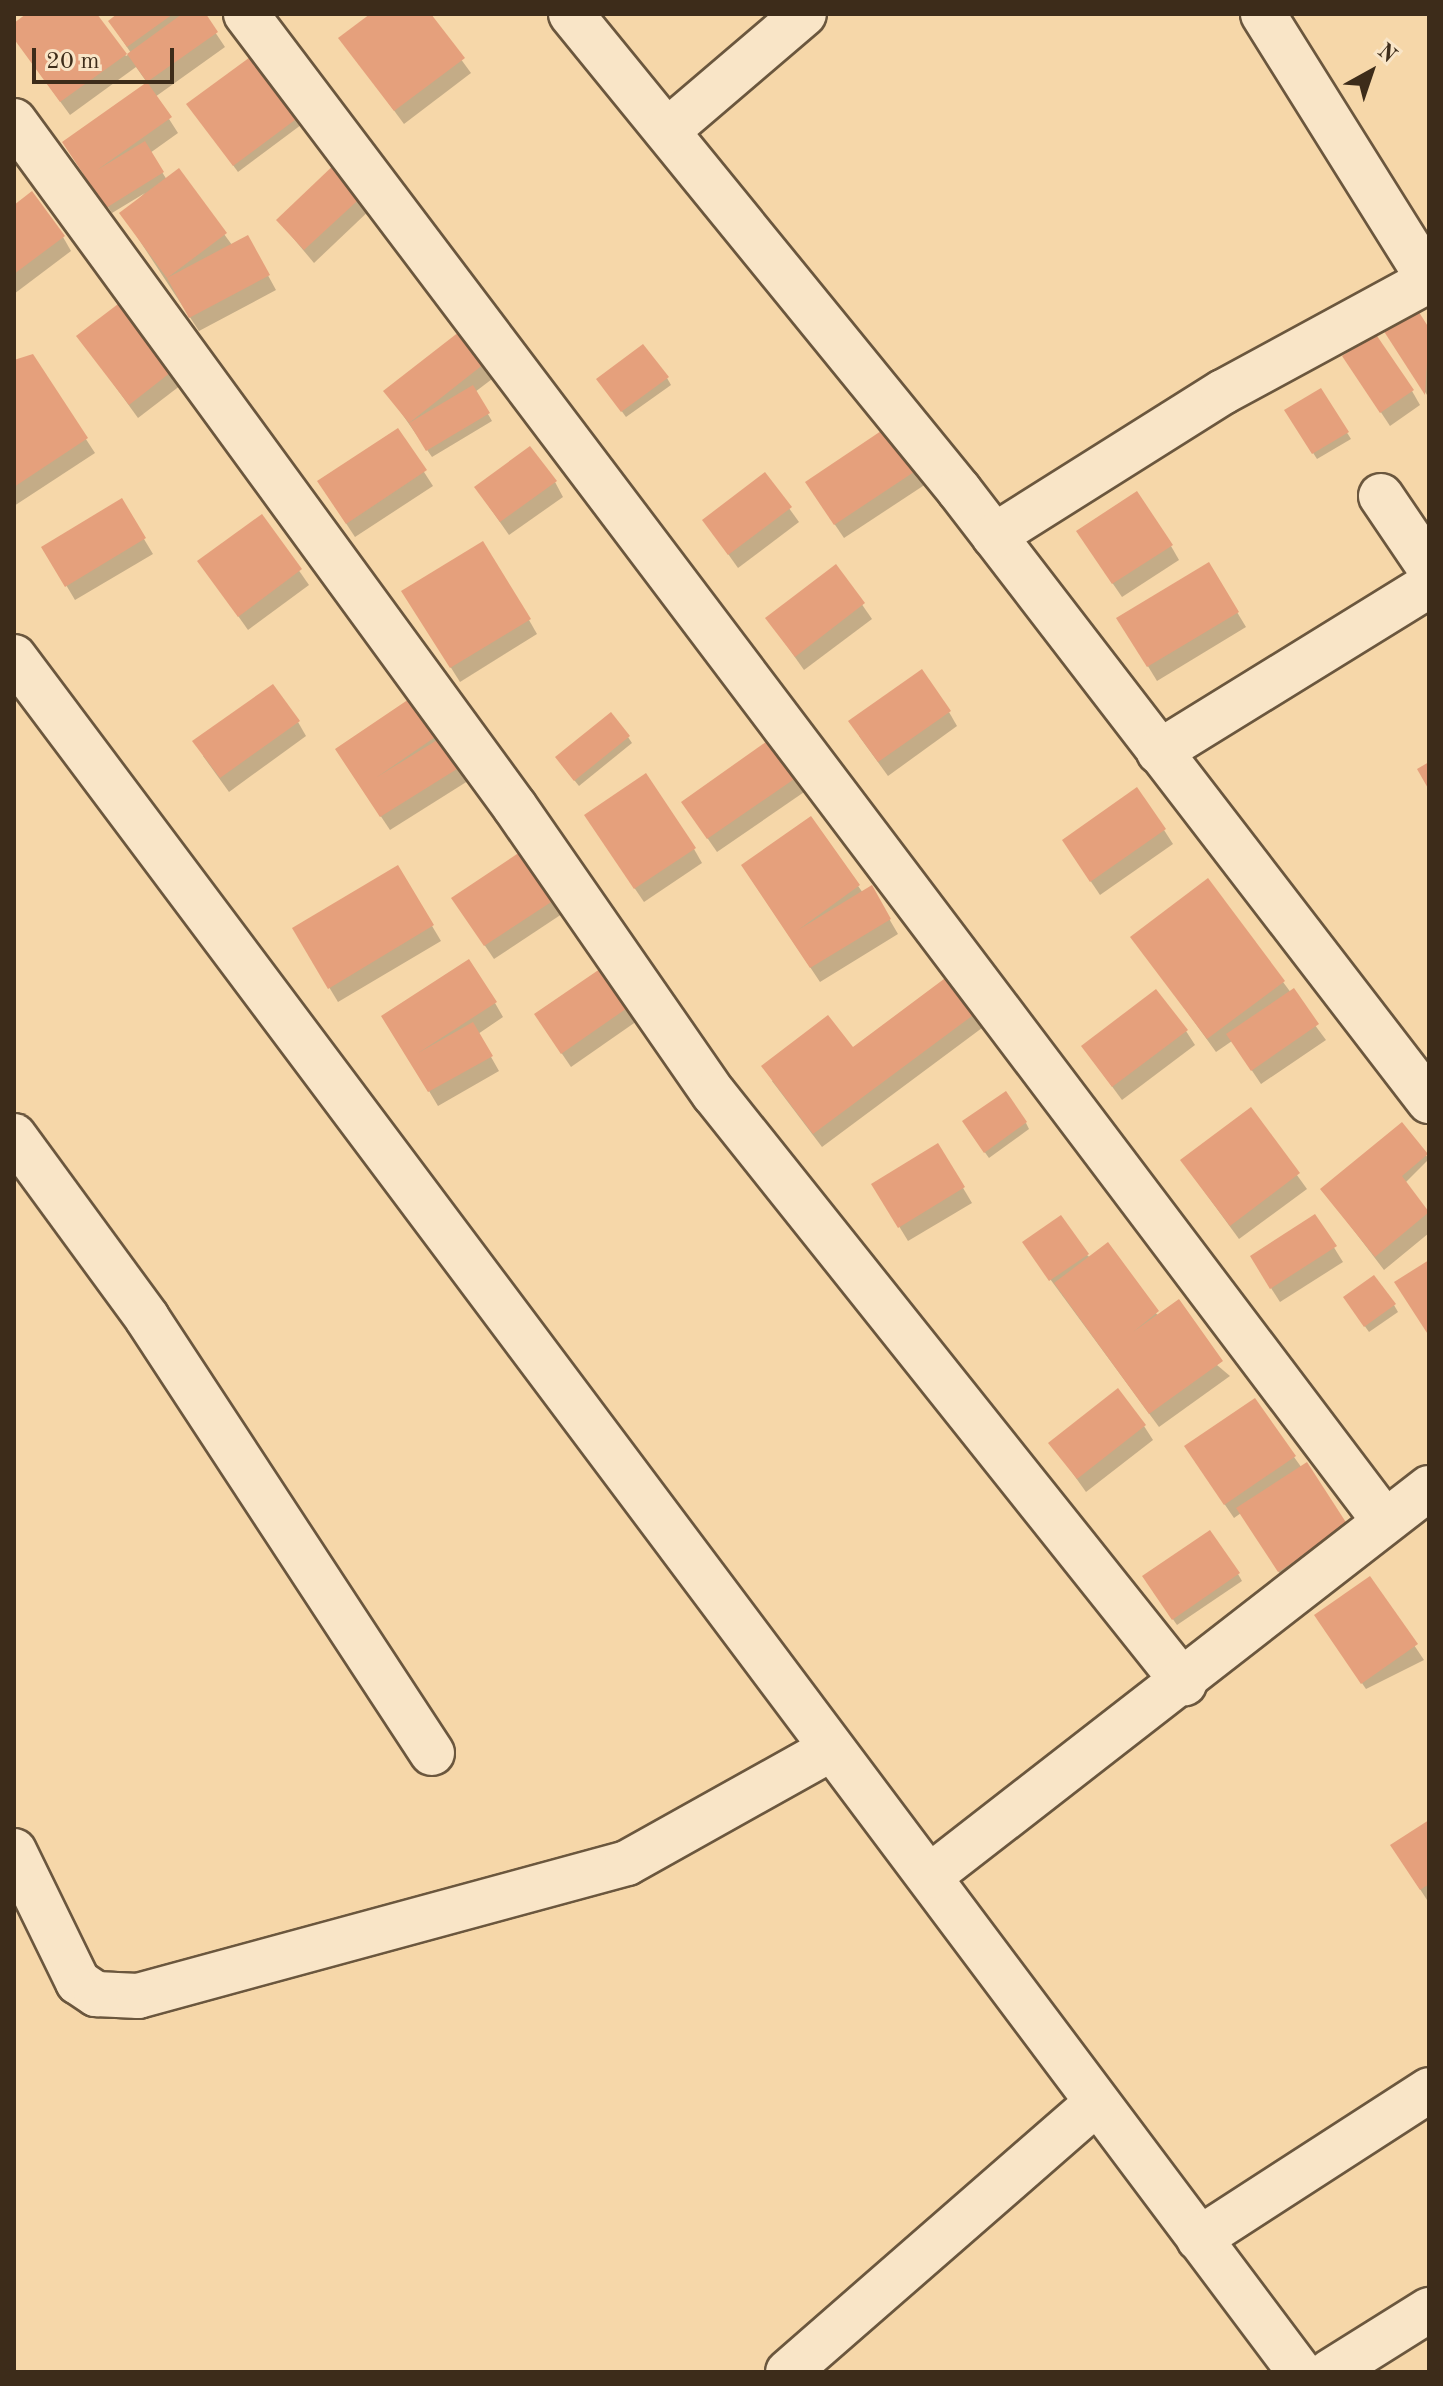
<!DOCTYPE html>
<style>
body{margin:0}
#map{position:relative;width:1443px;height:2386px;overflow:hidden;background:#f6d7a9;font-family:"Old Standard TT",serif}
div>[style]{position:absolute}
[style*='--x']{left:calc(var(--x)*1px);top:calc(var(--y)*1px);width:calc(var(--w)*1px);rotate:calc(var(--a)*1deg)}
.shadow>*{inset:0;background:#0003}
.building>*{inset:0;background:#e5a07c}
.roads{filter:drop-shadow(2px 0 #6b573e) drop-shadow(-2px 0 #6b573e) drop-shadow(0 2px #6b573e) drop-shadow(0 -2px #6b573e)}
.minor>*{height:44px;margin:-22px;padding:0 22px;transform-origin:22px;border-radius:22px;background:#f9e5c7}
span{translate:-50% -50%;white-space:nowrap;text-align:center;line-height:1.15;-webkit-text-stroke:6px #f9e5c7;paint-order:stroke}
.frame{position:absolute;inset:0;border:16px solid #3d2c1a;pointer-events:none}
.north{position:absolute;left:1331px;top:32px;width:80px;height:80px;-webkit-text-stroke:6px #f9e5c7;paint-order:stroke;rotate:40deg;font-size:22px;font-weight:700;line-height:32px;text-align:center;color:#3d2c1a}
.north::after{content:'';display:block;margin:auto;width:28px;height:36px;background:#3d2c1a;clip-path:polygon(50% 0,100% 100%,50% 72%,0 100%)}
.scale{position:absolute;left:32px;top:48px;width:142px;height:36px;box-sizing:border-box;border:4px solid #3d2c1a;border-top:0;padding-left:10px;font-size:24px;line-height:28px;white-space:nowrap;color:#3d2c1a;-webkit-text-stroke:6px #f9e5c7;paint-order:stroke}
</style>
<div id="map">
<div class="shadow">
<div style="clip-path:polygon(30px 14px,95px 14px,126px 56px,131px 53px,110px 22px,121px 14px,203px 14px,225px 47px,155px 97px,178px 133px,150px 153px,167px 180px,178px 171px,232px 245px,247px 237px,276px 290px,199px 331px,122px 214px,145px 193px,112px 213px,65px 142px,148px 84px,136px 67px,70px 115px,14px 38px,14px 26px)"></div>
<div style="clip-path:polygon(373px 14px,428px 14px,471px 73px,404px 124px,341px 39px)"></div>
<div style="clip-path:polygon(189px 105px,309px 119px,238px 172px)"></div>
<div style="clip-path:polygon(366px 192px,374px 206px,314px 263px,278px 220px)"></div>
<div style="clip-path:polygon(14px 207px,63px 237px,71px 251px,14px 294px)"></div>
<div style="clip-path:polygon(1409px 301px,1429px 331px,1429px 398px,1387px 334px)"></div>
<div style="clip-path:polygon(122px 303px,181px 385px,138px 418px,104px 371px)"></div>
<div style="clip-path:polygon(463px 331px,496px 376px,475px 392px,492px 421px,432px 457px,386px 391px)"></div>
<div style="clip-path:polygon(32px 357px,95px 453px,14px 506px,14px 363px)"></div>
<div style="clip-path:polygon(1353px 370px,1412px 391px,1420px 405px,1390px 426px)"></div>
<div style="clip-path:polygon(667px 378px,671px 385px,626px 417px,603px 386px)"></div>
<div style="clip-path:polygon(1320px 390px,1351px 439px,1317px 459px,1286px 411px)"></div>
<div style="clip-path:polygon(890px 428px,926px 484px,844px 538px,816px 497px)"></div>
<div style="clip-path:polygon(397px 430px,433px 486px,355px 537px,328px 496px)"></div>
<div style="clip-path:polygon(765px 475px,799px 522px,738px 568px,704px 520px)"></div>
<div style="clip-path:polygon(555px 482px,563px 497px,509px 535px,476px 488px)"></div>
<div style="clip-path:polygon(121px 501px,153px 554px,75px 600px,44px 548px)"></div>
<div style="clip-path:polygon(261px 516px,309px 585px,248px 630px,200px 562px)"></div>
<div style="clip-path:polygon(1087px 546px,1171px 546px,1179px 560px,1122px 597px)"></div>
<div style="clip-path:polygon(1208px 564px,1246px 627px,1157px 681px,1119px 619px)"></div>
<div style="clip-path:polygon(836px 567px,872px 619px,804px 670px,768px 619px)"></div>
<div style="clip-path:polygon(412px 606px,529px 620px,537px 634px,460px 682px)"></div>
<div style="clip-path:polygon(417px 696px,479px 774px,390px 830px,346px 764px)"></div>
<div style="clip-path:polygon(949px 712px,957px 726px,888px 776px,859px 736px)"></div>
<div style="clip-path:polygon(298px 722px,306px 736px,229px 792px,203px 756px)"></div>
<div style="clip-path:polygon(628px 737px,632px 743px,579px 786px,561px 764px)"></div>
<div style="clip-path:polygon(801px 774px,810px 788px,717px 852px,692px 816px)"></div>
<div style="clip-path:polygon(811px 819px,863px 893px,871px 888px,898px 934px,820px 982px,752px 880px)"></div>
<div style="clip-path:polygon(595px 830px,694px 849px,702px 863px,644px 902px)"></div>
<div style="clip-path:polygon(1164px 830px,1173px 844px,1100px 895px,1073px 855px)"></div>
<div style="clip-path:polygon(397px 867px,441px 941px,338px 1002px,294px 929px)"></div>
<div style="clip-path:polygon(563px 894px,571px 908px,494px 959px,462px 912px)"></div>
<div style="clip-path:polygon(1133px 937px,1283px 982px,1326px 1040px,1261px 1084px,1232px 1041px,1216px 1052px)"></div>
<div style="clip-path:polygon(642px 998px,650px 1012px,571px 1067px,545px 1029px)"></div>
<div style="clip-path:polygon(495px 1003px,503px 1017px,478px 1034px,499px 1071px,438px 1106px,384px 1016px)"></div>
<div style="clip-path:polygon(974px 1014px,982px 1028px,822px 1147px,772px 1081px)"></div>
<div style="clip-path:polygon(1186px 1031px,1195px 1045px,1122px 1100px,1083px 1047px)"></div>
<div style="clip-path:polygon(1250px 1110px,1307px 1189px,1239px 1239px,1182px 1161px)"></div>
<div style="clip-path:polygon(1026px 1123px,1029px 1129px,989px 1158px,968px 1129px)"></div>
<div style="clip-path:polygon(1402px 1125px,1429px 1159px,1405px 1183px,1429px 1213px,1429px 1233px,1384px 1270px,1323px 1190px)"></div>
<div style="clip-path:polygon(938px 1146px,972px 1203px,908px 1241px,874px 1185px)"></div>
<div style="clip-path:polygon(1315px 1217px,1343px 1262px,1280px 1302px,1260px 1271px)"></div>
<div style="clip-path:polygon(1028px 1249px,1087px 1255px,1230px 1376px,1159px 1427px)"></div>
<div style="clip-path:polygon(1349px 1304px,1394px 1305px,1398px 1312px,1369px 1332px)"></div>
<div style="clip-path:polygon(1144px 1426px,1153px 1440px,1086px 1492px,1051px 1443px)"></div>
<div style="clip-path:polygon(1294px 1457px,1355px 1542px,1287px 1585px,1241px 1513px,1234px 1518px,1195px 1461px)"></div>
<div style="clip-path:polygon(1238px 1574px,1242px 1581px,1177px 1625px,1153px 1591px)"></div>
<div style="clip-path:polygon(1370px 1579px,1424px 1660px,1366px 1689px,1320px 1622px)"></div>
<div style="clip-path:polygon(1429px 1823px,1429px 1903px,1401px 1860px)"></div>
</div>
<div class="building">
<div style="clip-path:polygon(26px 14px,97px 14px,127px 54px,60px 102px,14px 39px,14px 23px)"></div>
<div style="clip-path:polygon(117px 14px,173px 14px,127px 47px,108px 21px)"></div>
<div style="clip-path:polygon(182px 14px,206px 14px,218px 32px,147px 82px,127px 54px)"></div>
<div style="clip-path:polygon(370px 14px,431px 14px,465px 58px,394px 111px,338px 38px)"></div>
<div style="clip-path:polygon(261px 49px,307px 111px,233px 166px,186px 104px)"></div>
<div style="clip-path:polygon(147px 82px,172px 117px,97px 170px,145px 141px,164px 172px,106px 208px,62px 142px)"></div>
<div style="clip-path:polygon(339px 160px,368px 191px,304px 250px,276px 220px)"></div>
<div style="clip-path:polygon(179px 168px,227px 233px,167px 278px,119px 213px)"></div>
<div style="clip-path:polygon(32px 191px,65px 236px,14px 274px,14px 205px)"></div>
<div style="clip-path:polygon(248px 235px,270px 275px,189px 318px,167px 278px)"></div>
<div style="clip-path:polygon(1410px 298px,1429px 328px,1425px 395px,1376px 319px)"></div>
<div style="clip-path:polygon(122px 301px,175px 369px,129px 405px,76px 336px)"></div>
<div style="clip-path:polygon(464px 328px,489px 360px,409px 423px,383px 391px)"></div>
<div style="clip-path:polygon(1375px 333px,1414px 390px,1380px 413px,1342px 356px)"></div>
<div style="clip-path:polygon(643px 344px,669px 377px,621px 412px,596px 379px)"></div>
<div style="clip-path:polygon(33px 354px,88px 438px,14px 487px,14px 360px)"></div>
<div style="clip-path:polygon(473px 385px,490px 413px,426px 451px,409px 423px)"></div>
<div style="clip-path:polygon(1321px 388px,1349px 432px,1312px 454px,1284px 410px)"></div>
<div style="clip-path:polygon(890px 425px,920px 468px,834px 525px,805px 482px)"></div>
<div style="clip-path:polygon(398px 428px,427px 470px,346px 524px,317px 481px)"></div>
<div style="clip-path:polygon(530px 446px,557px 481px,500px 522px,474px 487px)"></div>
<div style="clip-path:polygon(765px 472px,792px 507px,728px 555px,702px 520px)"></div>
<div style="clip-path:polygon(1137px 491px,1173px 545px,1112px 584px,1076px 531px)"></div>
<div style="clip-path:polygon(122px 498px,146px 538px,65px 587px,41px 547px)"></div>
<div style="clip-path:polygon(262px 514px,302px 569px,238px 617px,197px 561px)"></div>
<div style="clip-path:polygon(483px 541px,531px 619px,450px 668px,401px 591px)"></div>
<div style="clip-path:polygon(1209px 562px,1239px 612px,1147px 667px,1116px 618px)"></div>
<div style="clip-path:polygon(836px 564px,865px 603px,795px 657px,765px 618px)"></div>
<div style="clip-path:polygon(922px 669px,951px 711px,878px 762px,848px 721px)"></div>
<div style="clip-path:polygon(273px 684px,300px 721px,220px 778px,192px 741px)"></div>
<div style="clip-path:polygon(418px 693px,444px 731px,377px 777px,455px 729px,473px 759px,380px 817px,335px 749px)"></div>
<div style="clip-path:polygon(611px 712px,630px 736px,574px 781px,555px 757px)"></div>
<div style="clip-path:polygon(777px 734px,803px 773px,707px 839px,681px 802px)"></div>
<div style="clip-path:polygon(1429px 762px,1429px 790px,1417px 769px)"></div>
<div style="clip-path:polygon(646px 773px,696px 848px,634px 889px,584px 815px)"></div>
<div style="clip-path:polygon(1137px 787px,1166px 829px,1090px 882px,1062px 840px)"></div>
<div style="clip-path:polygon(811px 816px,860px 885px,798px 930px,872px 885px,891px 919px,810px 968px,741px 865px)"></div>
<div style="clip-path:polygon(532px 844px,565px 893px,484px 946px,451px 898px)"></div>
<div style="clip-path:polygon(398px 865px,434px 925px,328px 989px,292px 928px)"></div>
<div style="clip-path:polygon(1208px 878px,1285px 981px,1207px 1039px,1130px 937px)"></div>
<div style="clip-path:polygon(616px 958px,643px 997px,561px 1054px,534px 1014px)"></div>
<div style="clip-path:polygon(469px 959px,497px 1002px,418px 1053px,473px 1022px,493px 1056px,428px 1092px,381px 1016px)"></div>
<div style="clip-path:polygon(948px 976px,976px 1013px,813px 1134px,761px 1066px,828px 1015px,853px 1047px)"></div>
<div style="clip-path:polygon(1294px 988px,1319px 1024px,1251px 1071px,1226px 1034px)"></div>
<div style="clip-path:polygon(1156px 989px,1188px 1030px,1112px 1087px,1081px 1046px)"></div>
<div style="clip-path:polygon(1006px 1091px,1027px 1122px,984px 1153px,962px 1121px)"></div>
<div style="clip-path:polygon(1251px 1107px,1300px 1173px,1230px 1226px,1180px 1160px)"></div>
<div style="clip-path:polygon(1402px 1122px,1428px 1154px,1402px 1176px,1429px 1212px,1375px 1257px,1320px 1189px)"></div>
<div style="clip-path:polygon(938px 1143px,965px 1187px,898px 1228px,871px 1184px)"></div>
<div style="clip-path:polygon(1315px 1214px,1337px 1246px,1270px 1289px,1250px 1256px)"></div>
<div style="clip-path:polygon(1061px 1215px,1089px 1254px,1049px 1281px,1022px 1242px)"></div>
<div style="clip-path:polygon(1108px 1242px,1159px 1311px,1133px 1332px,1179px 1299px,1223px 1361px,1149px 1414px,1054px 1283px)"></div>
<div style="clip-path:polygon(1429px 1260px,1429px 1336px,1394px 1282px)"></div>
<div style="clip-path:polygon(1374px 1275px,1396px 1304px,1364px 1327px,1343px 1297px)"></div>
<div style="clip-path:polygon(1118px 1388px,1146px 1425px,1077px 1479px,1048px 1443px)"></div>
<div style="clip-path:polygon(1255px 1398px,1296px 1456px,1224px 1505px,1184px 1446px)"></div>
<div style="clip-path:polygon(1307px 1462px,1349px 1527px,1278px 1572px,1236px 1508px)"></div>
<div style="clip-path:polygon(1210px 1530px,1240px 1573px,1172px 1620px,1142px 1576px)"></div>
<div style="clip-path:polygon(1370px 1576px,1418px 1644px,1361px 1684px,1314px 1615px)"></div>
<div style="clip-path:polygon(1429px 1820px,1429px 1884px,1420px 1890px,1390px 1845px)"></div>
</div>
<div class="roads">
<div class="minor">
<div style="--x:246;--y:14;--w:1886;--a:52.93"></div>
<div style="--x:571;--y:14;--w:614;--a:50.82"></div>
<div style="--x:959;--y:490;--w:771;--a:52.43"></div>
<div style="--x:1263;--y:14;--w:314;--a:58"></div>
<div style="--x:14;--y:121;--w:849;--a:53.86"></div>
<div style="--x:515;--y:807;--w:349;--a:55.3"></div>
<div style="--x:714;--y:1094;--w:754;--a:51.41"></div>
<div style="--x:667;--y:131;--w:180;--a:-40.5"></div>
<div style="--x:1381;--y:496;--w:86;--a:55.9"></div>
<div style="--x:994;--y:536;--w:271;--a:-32.2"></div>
<div style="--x:1223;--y:392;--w:234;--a:-28.5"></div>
<div style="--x:14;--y:657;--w:2144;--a:53.14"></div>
<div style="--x:1159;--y:752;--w:317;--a:-31.7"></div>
<div style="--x:14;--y:1136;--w:225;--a:53.8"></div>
<div style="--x:147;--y:1318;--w:520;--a:56.77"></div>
<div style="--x:14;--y:1851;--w:146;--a:64"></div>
<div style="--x:78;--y:1982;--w:22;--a:34"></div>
<div style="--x:96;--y:1994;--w:42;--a:2.7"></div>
<div style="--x:138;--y:1996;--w:507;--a:-15.22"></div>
<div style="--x:627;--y:1863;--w:234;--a:-29.2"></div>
<div style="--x:930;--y:1876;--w:632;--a:-37.87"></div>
<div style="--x:1199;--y:2239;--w:274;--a:-32.9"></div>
<div style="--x:788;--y:2372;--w:408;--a:-41.1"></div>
<div style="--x:1330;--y:2372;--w:117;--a:-32.1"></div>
</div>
</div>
<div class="frame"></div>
<div class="north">N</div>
<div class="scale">20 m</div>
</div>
